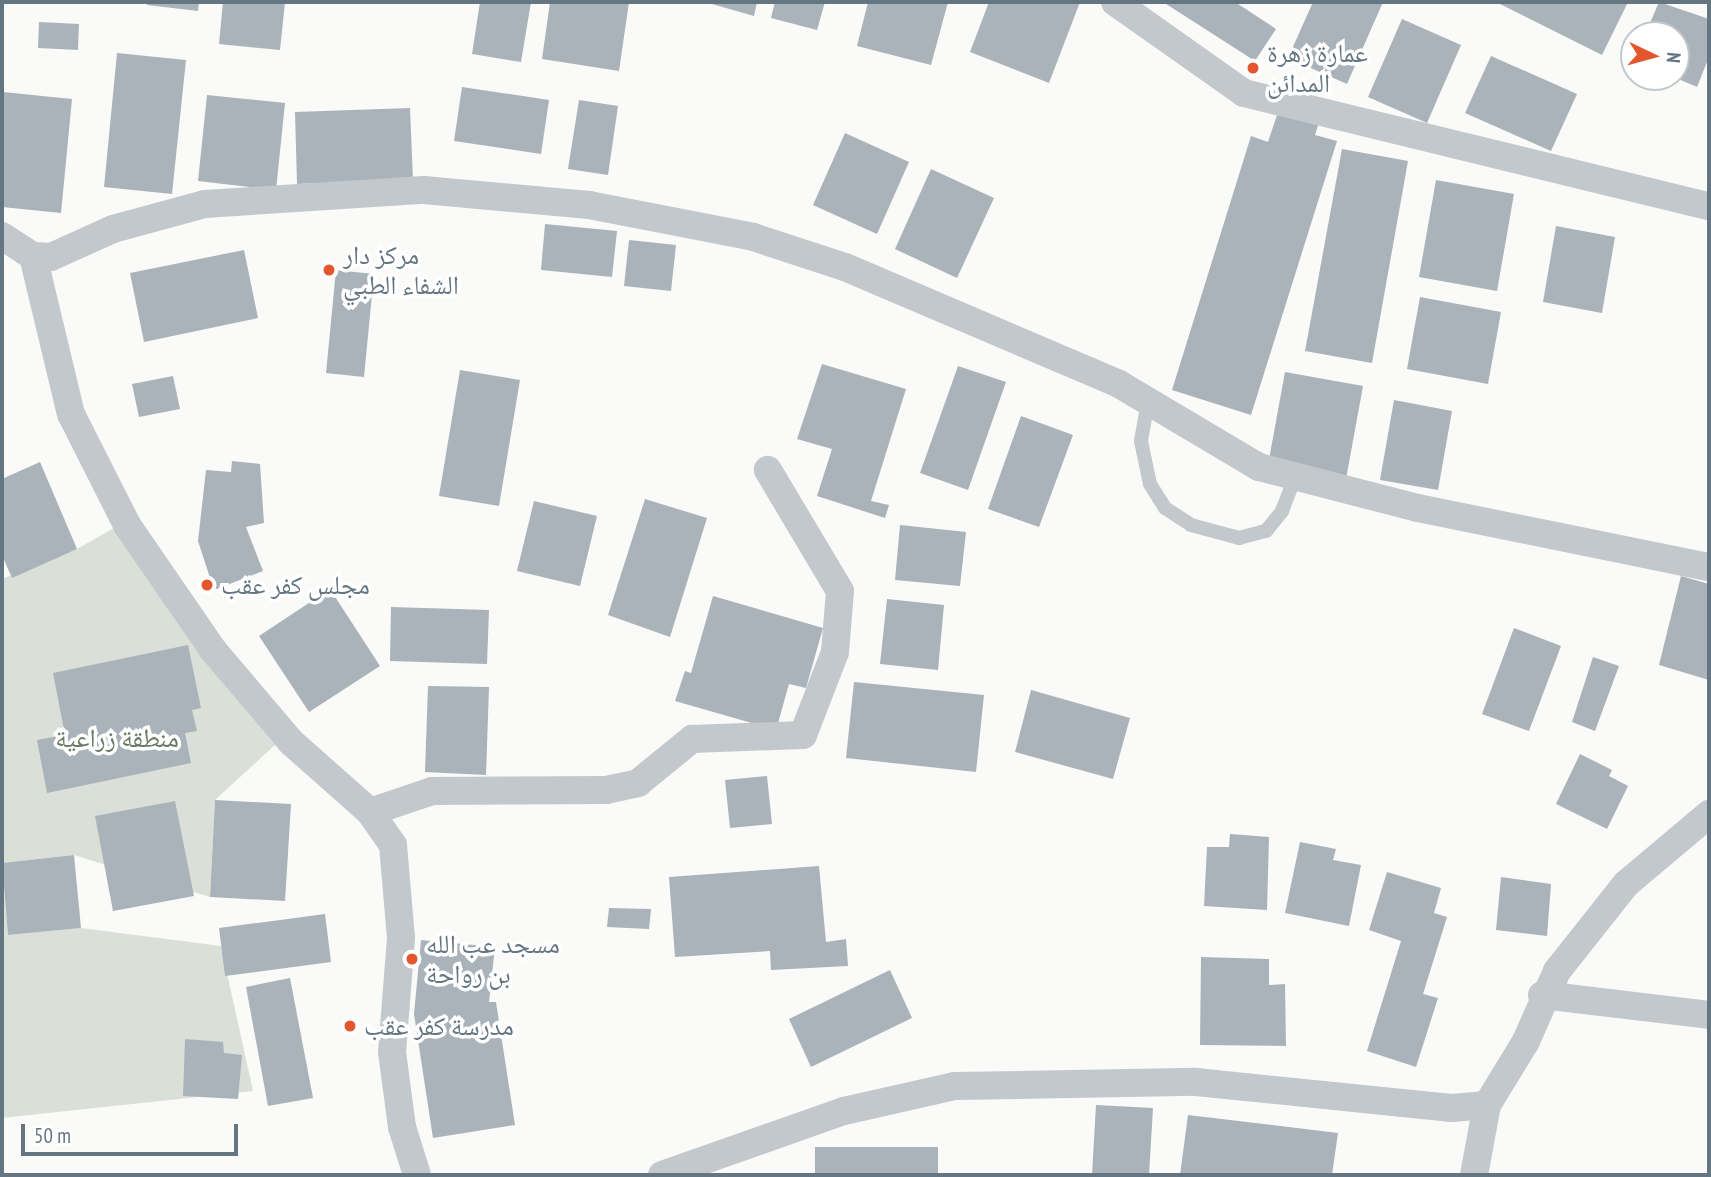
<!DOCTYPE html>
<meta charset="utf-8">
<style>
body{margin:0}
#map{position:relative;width:1711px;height:1177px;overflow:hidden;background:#fafaf8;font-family:"PT Sans Narrow","Noto Naskh Arabic",sans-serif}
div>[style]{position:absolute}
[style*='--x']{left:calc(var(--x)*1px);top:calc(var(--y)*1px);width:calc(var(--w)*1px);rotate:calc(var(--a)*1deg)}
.green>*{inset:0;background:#dadfd7}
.building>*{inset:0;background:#aab3b9}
.service>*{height:14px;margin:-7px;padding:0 7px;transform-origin:7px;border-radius:7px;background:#c3c8cc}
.minor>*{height:28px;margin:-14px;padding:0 14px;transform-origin:14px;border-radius:14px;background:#c3c8cc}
.dots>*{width:19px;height:19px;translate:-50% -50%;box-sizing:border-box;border:4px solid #fff;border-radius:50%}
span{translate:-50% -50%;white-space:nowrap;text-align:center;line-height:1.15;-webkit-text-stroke:7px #fff;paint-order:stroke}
.poi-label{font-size:26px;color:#657683}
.left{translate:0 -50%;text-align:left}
.park-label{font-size:26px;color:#687a64}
.frame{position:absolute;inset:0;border:4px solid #657683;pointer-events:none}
.north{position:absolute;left:1620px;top:21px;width:70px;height:70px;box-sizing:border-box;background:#fff;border:2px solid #c1c8cd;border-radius:50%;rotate:95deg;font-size:19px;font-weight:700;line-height:28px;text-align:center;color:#657683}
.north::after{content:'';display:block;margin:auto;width:24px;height:32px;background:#e4572e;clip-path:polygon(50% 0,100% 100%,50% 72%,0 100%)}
.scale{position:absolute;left:21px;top:1124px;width:217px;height:32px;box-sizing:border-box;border:4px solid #657683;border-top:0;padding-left:9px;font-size:21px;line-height:24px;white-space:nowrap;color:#657683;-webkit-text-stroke:5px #fff;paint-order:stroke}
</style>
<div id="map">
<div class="green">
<div style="clip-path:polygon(114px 528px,195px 649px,275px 745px,215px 800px,210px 897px,74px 855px,2px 863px,2px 579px,77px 549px)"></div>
<div style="clip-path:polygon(2px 869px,8px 935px,81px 928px,221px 946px,253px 1091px,2px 1118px)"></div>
</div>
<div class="building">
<div style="clip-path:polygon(148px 2px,199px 2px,198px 11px,147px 5px)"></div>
<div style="clip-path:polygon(223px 2px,285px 2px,280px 50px,219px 44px)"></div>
<div style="clip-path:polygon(480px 2px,531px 2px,521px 62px,472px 54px)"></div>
<div style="clip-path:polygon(550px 2px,629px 2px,619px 71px,542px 59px)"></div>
<div style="clip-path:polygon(705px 2px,757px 2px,754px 16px)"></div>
<div style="clip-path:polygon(775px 2px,825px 2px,817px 30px,771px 18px)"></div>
<div style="clip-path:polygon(868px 2px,948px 2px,931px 65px,857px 46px)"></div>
<div style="clip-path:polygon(989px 2px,1080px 2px,1049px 83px,970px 52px)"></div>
<div style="clip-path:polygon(1163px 2px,1235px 2px,1276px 29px,1255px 61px)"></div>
<div style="clip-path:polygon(1313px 2px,1383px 2px,1347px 84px,1288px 58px)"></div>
<div style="clip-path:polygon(1496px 2px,1628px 2px,1602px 55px)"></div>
<div style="clip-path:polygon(1659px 2px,1709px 19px,1709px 57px,1697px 87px,1676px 78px,1676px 35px,1645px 35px)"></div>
<div style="clip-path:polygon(1402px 19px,1461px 45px,1427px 123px,1368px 97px)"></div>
<div style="clip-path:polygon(39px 22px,79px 24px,78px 50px,38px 48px)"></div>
<div style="clip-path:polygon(117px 53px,186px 60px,172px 194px,104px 187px)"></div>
<div style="clip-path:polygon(1491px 56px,1577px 94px,1551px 151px,1465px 113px)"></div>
<div style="clip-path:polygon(462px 87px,549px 100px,541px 154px,454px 141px)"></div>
<div style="clip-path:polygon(3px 92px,72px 99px,61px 213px,2px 207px)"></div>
<div style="clip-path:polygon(207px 95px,285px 103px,276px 190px,198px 181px)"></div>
<div style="clip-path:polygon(579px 100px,618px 106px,608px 175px,568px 169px)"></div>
<div style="clip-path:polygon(1281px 103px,1321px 116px,1315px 135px,1337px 141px,1251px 415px,1172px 390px,1251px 136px,1268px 142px)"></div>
<div style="clip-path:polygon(410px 108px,413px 180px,297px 184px,295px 112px)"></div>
<div style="clip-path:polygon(845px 133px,909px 162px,877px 234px,813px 205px)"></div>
<div style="clip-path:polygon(1342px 149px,1408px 161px,1372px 363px,1305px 351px)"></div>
<div style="clip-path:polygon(931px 169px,994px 198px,957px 278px,895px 249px)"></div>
<div style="clip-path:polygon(1436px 180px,1514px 194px,1497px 291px,1419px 277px)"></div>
<div style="clip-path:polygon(545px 224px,617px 231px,612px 277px,541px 270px)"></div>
<div style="clip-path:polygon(1556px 226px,1615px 237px,1602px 313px,1543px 302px)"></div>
<div style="clip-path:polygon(629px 240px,676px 245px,671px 291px,624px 286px)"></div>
<div style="clip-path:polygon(244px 250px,258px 318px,144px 342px,130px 273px)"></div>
<div style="clip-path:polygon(336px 270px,374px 274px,364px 377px,326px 373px)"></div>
<div style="clip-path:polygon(1420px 297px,1501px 312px,1488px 384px,1407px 369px)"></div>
<div style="clip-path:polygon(822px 364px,906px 389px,871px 501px,889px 505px,885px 518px,817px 496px,832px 449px,797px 439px)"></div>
<div style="clip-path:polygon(958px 366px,1006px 382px,968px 490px,920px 473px)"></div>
<div style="clip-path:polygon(460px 370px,520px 380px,499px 506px,439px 496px)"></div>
<div style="clip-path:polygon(1285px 372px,1363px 386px,1346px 479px,1268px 465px)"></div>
<div style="clip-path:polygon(173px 376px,180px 409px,139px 417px,132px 384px)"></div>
<div style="clip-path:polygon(1394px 400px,1452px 411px,1438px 490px,1380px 480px)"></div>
<div style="clip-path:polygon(1021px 416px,1073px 435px,1039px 527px,988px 509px)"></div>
<div style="clip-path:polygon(232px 461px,260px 464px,264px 523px,246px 527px,263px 571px,214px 590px,198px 541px,206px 470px,231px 472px)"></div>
<div style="clip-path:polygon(40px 462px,77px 549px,12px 578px,2px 555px,2px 479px)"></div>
<div style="clip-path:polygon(645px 499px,707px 518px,670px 637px,608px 615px)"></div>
<div style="clip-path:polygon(534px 501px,597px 516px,580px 586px,517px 571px)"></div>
<div style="clip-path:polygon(900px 525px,966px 532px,960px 586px,895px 580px)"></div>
<div style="clip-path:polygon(1681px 576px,1709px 584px,1709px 680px,1659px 665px)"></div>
<div style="clip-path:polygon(330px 589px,380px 666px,309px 712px,259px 636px)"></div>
<div style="clip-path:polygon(713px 596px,823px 628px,806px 688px,789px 684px,776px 730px,675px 701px,685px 671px,691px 673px)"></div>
<div style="clip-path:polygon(887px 599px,944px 605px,938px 670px,880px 664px)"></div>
<div style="clip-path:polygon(391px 607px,489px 610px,487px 664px,390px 661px)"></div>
<div style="clip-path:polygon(1514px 628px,1561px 646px,1529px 731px,1482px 714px)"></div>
<div style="clip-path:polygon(188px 645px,201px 708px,192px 710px,197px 731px,185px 733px,191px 763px,47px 793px,37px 740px,65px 735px,53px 673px)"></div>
<div style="clip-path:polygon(1593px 657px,1619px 666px,1595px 731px,1572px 722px)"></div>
<div style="clip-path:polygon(854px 682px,984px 695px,976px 772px,846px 758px)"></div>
<div style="clip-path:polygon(428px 686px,489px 687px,486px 775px,425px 772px)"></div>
<div style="clip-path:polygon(1031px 690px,1130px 718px,1113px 779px,1015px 752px)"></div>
<div style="clip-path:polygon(1580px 754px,1612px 770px,1609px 776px,1628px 786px,1607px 829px,1556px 804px)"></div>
<div style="clip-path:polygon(767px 776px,772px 824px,730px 828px,725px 780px)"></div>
<div style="clip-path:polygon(215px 800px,291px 804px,285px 901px,210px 897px)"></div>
<div style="clip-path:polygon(175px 801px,194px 896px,113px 911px,95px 816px)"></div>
<div style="clip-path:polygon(1230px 834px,1269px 837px,1267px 910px,1204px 906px,1207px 847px,1229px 847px)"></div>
<div style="clip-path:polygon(1300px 842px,1336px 849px,1333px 860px,1361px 865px,1349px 926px,1285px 913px)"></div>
<div style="clip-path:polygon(74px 855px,81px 928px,8px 935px,2px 863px)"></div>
<div style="clip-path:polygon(819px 866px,826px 942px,846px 939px,848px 966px,771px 970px,770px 951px,675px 957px,669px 877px)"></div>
<div style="clip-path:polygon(1387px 872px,1441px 888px,1434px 913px,1447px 917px,1423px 994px,1438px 998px,1416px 1067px,1367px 1051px,1401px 941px,1369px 930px)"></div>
<div style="clip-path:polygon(1501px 877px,1551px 884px,1547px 936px,1496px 930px)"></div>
<div style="clip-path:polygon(609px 908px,651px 909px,649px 929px,607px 927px)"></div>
<div style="clip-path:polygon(325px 914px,331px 962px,225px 976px,219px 928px)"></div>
<div style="clip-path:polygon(421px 940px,495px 947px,489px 1002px,496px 1002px,515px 1125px,433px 1138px,414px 1014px)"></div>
<div style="clip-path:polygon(1201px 957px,1269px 959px,1269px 985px,1285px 984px,1286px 1046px,1200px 1045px)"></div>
<div style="clip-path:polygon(890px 970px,912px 1018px,811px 1067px,789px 1019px)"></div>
<div style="clip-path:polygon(290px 978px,313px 1098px,268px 1106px,246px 987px)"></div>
<div style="clip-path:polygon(185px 1039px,223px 1042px,224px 1053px,242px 1055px,238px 1099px,183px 1096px)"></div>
<div style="clip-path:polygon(1096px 1105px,1153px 1108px,1149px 1175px,1092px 1175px)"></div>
<div style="clip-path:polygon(1188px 1115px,1338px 1133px,1332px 1175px,1180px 1175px)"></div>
<div style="clip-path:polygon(815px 1147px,938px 1147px,938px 1175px,815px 1175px)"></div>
</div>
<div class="service">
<div style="--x:1148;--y:401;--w:41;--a:99.9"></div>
<div style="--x:1141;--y:441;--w:44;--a:78.2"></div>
<div style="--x:1150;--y:484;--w:28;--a:58"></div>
<div style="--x:1165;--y:508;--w:31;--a:33"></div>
<div style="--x:1191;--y:525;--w:50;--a:15.2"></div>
<div style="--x:1239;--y:538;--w:28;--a:-15"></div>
<div style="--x:1266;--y:531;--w:26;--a:-51"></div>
<div style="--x:1282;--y:511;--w:36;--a:-69"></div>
</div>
<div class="minor">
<div style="--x:1115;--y:2;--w:158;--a:35.2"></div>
<div style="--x:1244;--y:93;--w:479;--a:13.7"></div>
<div style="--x:2;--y:236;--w:37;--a:33"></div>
<div style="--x:33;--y:256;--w:163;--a:76.5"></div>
<div style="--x:71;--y:414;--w:124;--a:63.2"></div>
<div style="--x:127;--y:525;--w:152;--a:55.5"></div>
<div style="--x:213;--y:650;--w:121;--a:49.7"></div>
<div style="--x:291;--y:742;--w:106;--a:41.5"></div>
<div style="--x:370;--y:812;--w:40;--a:55.1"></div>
<div style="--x:393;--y:845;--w:93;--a:85.1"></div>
<div style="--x:401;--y:938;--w:114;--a:94.5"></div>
<div style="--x:392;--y:1052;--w:76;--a:82.4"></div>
<div style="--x:402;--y:1127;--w:50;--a:72.6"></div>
<div style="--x:33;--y:256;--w:18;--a:3"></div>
<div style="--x:51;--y:257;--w:68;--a:-24.3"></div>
<div style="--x:113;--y:229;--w:95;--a:-15.2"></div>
<div style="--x:205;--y:204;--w:219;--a:-3.7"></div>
<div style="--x:424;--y:190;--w:166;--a:5.2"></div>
<div style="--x:589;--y:205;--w:167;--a:11"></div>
<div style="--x:753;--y:237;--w:97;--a:18.1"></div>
<div style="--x:845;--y:267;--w:298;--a:23.1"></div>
<div style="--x:1119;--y:384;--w:163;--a:30.7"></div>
<div style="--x:1259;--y:467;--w:164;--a:14.5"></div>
<div style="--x:1418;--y:508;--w:297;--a:11.5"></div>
<div style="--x:370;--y:812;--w:65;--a:-18.7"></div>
<div style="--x:432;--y:791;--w:174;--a:-0.3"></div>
<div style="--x:606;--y:790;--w:33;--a:-12"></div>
<div style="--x:638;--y:783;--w:70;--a:-39.2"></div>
<div style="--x:692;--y:739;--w:111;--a:-2.1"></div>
<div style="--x:803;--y:735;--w:89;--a:-68.9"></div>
<div style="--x:835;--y:652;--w:61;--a:-85.3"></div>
<div style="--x:840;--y:591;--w:141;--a:-120.8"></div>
<div style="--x:1542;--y:995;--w:168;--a:6.8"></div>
<div style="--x:662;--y:1175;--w:193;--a:-19.4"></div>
<div style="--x:844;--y:1111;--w:114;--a:-12.7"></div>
<div style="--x:955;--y:1086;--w:241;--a:-1"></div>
<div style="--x:1196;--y:1082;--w:257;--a:5.8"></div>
<div style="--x:1452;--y:1108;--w:35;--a:-5"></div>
<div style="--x:1474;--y:1175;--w:71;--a:-79.5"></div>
<div style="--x:1487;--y:1105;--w:75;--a:-58.6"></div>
<div style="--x:1526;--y:1041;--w:77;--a:-66.1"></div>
<div style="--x:1557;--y:971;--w:111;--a:-51.6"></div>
<div style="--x:1626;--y:884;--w:109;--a:-40.1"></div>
</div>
<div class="dots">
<div style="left:1253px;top:68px;background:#e4572e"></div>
<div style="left:329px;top:270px;background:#e4572e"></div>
<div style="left:207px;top:585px;background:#e4572e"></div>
<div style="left:412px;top:959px;background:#e4572e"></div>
<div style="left:350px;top:1026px;background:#e4572e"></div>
</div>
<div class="poi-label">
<span class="left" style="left:1267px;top:68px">عمارة زهرة<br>المدائن</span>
<span class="left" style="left:343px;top:270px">مركز دار<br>الشفاء الطبي</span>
<span class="left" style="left:221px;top:585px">مجلس كفر عقب</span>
<span class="left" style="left:426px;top:959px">مسجد عب الله<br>بن رواحة</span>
<span class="left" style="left:364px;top:1026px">مدرسة كفر عقب</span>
</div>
<div class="park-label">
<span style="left:117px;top:738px">منطقة زراعية</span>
</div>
<div class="frame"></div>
<div class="north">N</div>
<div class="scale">50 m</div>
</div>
